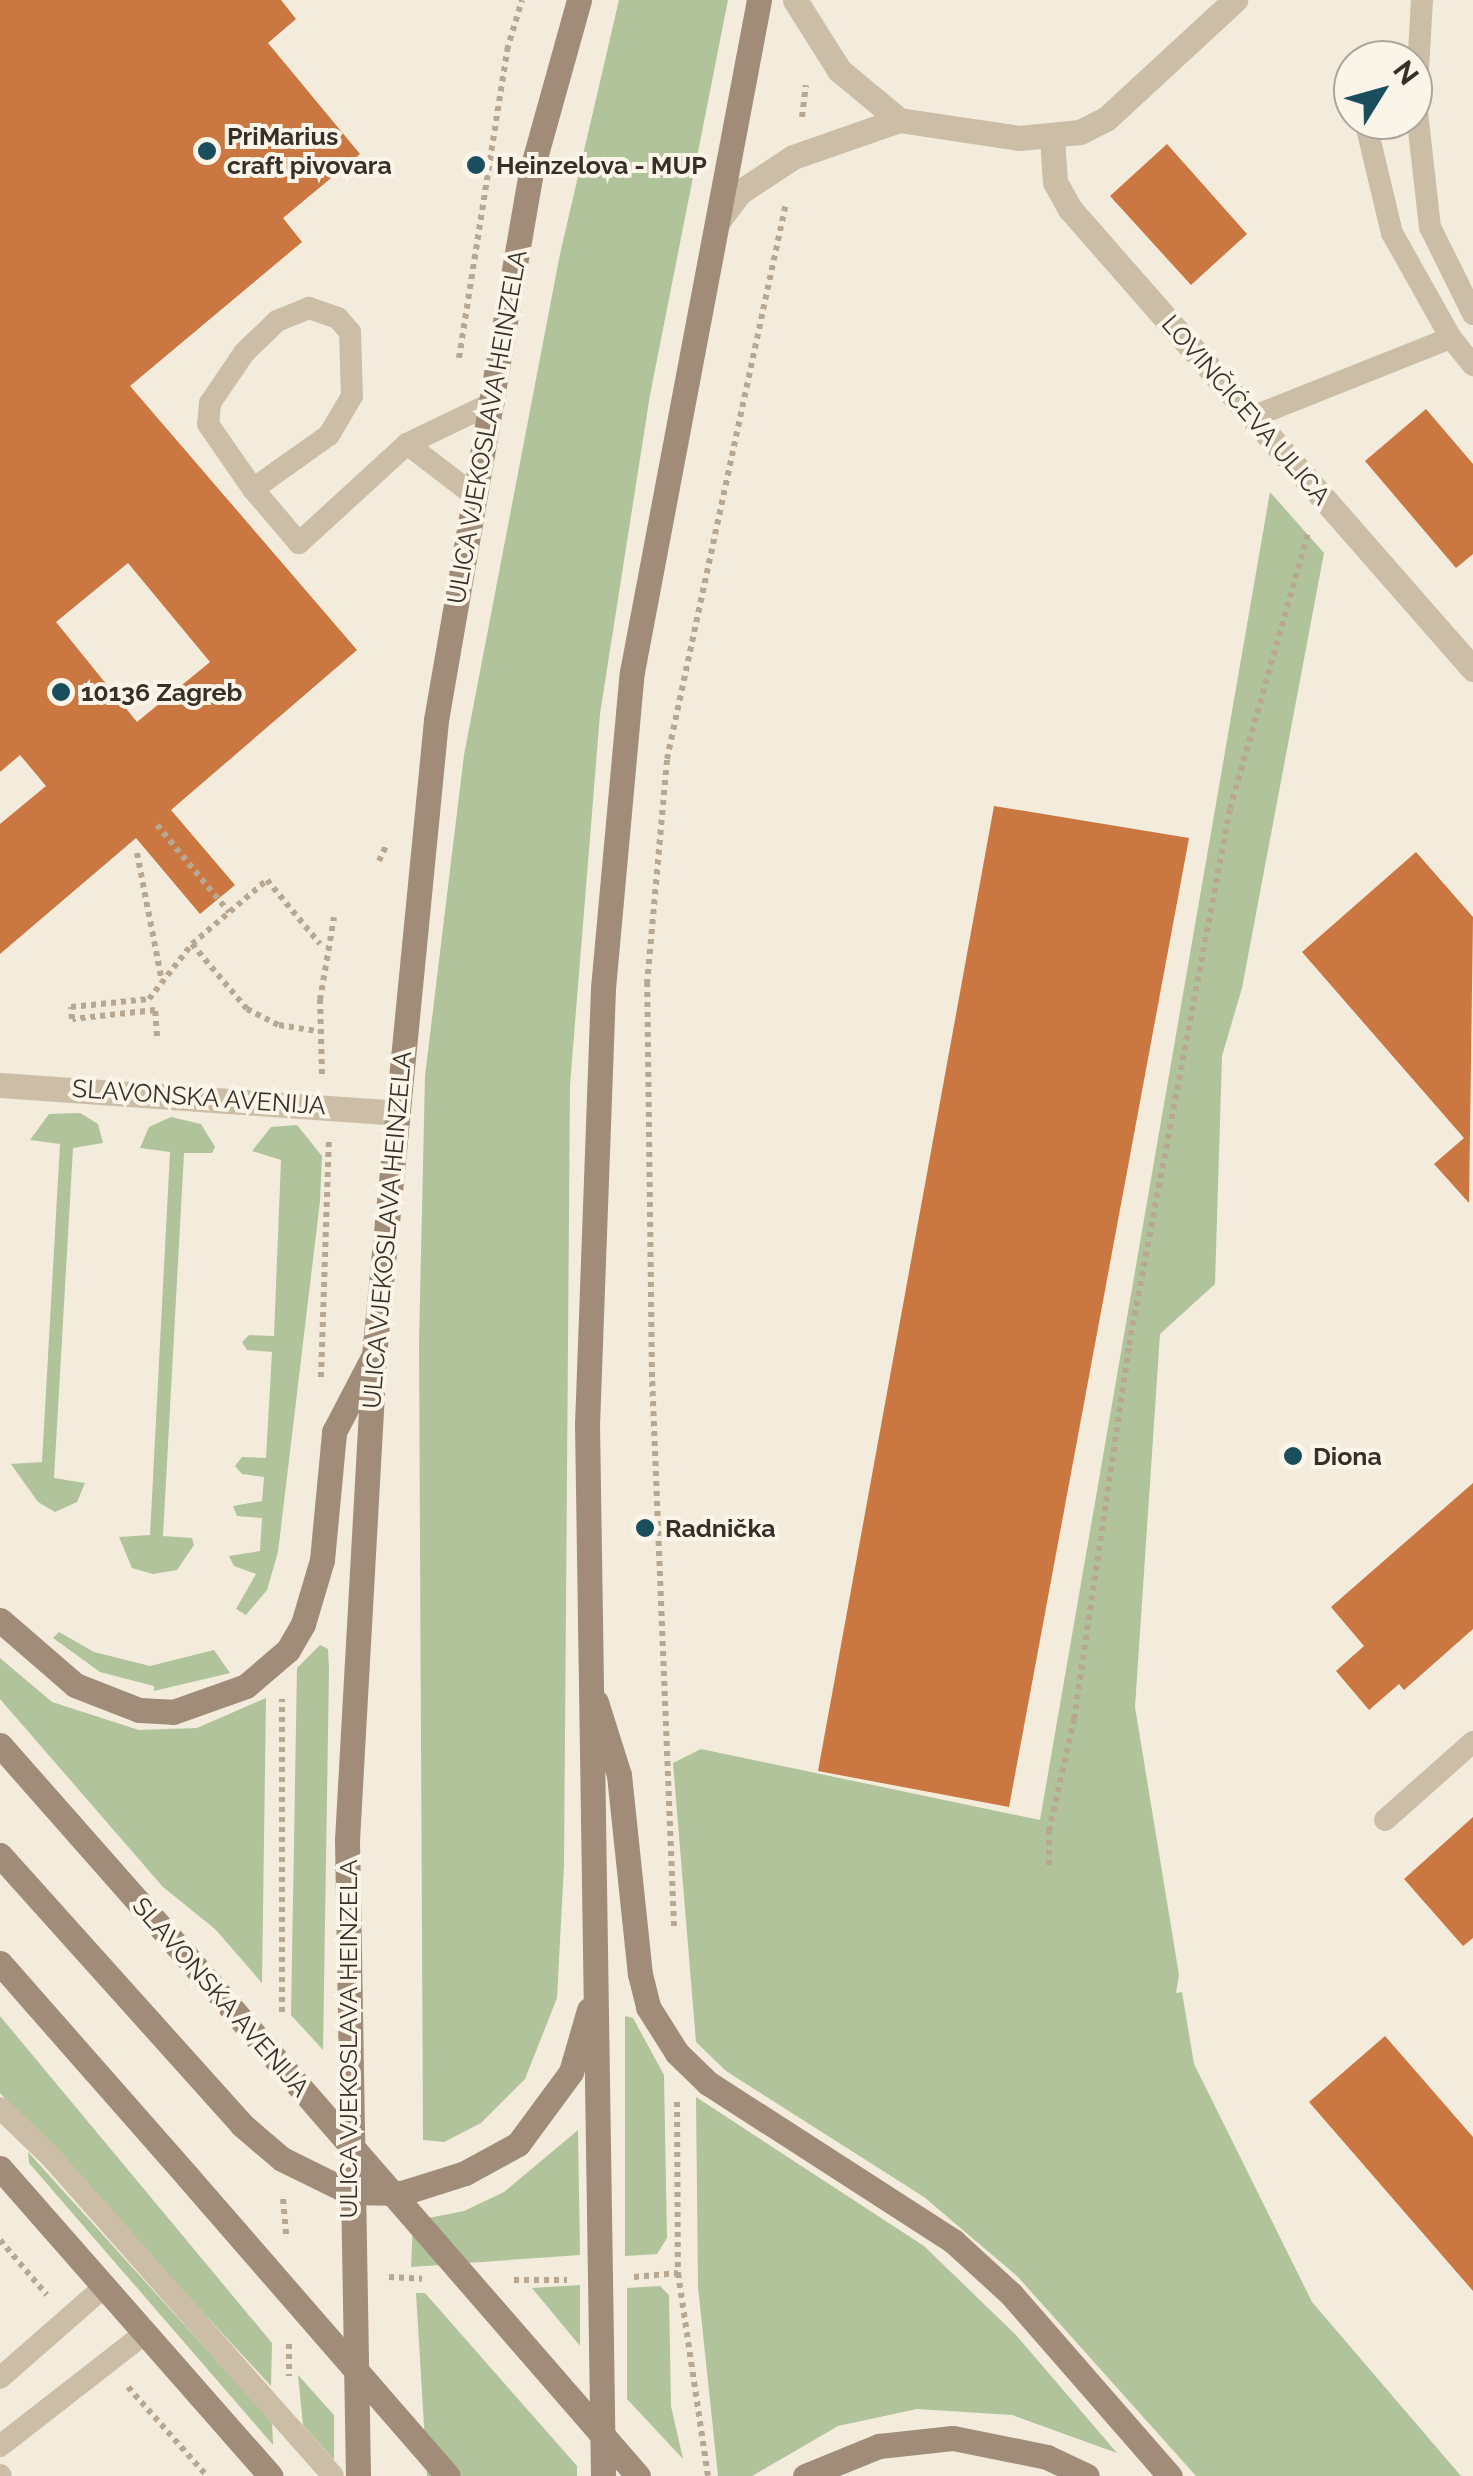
<!DOCTYPE html>
<meta charset="utf-8">
<style>
body{margin:0}
#map{position:relative;width:1473px;height:2476px;overflow:hidden;background:#f3ecdc;font-family:Raleway,sans-serif}
div>[style]{position:absolute}
[style*='--x']{left:calc(var(--x)*1px);top:calc(var(--y)*1px);width:calc(var(--w)*1px);rotate:calc(var(--a)*1deg)}
.green>*{inset:0;background:#b0c39b}
.building>*{inset:0;background:#cb7742}
.path>*{height:6px;margin-top:-3px;transform-origin:0;background:repeating-linear-gradient(90deg,#b8a791 0 5px,transparent 0 10px)}
.service>*{height:22px;margin:-11px;padding:0 11px;transform-origin:11px;border-radius:11px;background:#ccbda7}
.minor>*{height:25px;margin:-12.5px;padding:0 12.5px;transform-origin:12.5px;border-radius:12.5px;background:#ccbda7}
.tertiary>*{height:25px;margin:-12.5px;padding:0 12.5px;transform-origin:12.5px;border-radius:12.5px;background:#ccbda7}
.secondary>*{height:25px;margin:-12.5px;padding:0 12.5px;transform-origin:12.5px;border-radius:12.5px;background:#a08c78}
.secondary-bridge>*{height:25px;margin:-12.5px;padding:0 12.5px;transform-origin:12.5px;border-radius:12.5px;background:#a08c78}
.dots>*{width:28px;height:28px;translate:-50% -50%;box-sizing:border-box;border:5px solid #fbf5e9;border-radius:50%}
span{translate:-50% -50%;white-space:nowrap;text-align:center;line-height:1.15;-webkit-text-stroke:8px #fbf5e9;paint-order:stroke}
.poi-label{font-size:25px;color:#382f28;font-weight:700}
.left{translate:0 -50%;text-align:left}
.street-label{font-size:25px;color:#382f28}
.north{position:absolute;left:1333px;top:40px;width:100px;height:100px;box-sizing:border-box;background:#fbf5e9;border:2px solid #ada69c;border-radius:50%;rotate:53deg;font-size:28px;font-weight:700;line-height:40px;text-align:center;color:#382f28}
.north::after{content:'';display:block;margin:auto;width:35px;height:45px;background:#1b4e5c;clip-path:polygon(50% 0,100% 100%,50% 72%,0 100%)}
</style>
<div id="map">
<div class="green">
<div style="clip-path:polygon(619px 0,728px 0,650px 395px,600px 714px,570px 1085px,564px 1865px,557px 1998px,525px 2079px,481px 2123px,444px 2142px,423px 2140px,419px 1343px,425px 1076px,464px 755px,560px 254px)"></div>
<div style="clip-path:polygon(1270px 492px,1324px 553px,1242px 988px,1222px 1056px,1215px 1284px,1160px 1334px,1135px 1707px,1179px 1975px,1176px 1993px,1182px 1992px,1194px 2064px,1312px 2302px,1461px 2476px,1196px 2476px,1017px 2276px,924px 2197px,726px 2071px,696px 2042px,673px 1763px,701px 1749px,1040px 1820px)"></div>
<div style="clip-path:polygon(80px 1113px,98px 1124px,103px 1143px,73px 1148px,54px 1478px,85px 1483px,77px 1502px,55px 1512px,38px 1502px,11px 1464px,42px 1462px,60px 1144px,30px 1140px,49px 1114px)"></div>
<div style="clip-path:polygon(171px 1117px,201px 1124px,215px 1147px,212px 1153px,184px 1153px,163px 1536px,192px 1538px,194px 1545px,177px 1570px,153px 1574px,132px 1568px,119px 1537px,150px 1535px,170px 1152px,140px 1148px,149px 1127px)"></div>
<div style="clip-path:polygon(297px 1125px,322px 1156px,320px 1201px,278px 1552px,267px 1590px,246px 1615px,236px 1609px,256px 1574px,234px 1566px,229px 1556px,260px 1551px,262px 1518px,237px 1516px,233px 1506px,262px 1501px,264px 1477px,242px 1474px,235px 1466px,242px 1457px,266px 1458px,272px 1352px,247px 1350px,242px 1342px,249px 1335px,274px 1336px,281px 1160px,252px 1151px,271px 1127px)"></div>
<div style="clip-path:polygon(59px 1632px,94px 1652px,150px 1666px,214px 1650px,230px 1673px,154px 1691px,154px 1686px,100px 1672px,53px 1638px)"></div>
<div style="clip-path:polygon(320px 1645px,328px 1649px,329px 1669px,323px 2050px,291px 2015px,297px 1668px)"></div>
<div style="clip-path:polygon(0 1658px,52px 1702px,139px 1730px,197px 1728px,266px 1698px,262px 1983px,215px 1929px,163px 1887px,0 1699px)"></div>
<div style="clip-path:polygon(0 2016px,272px 2343px,271px 2386px,0 2093px)"></div>
<div style="clip-path:polygon(625px 2016px,633px 2018px,664px 2075px,667px 2238px,657px 2254px,625px 2256px)"></div>
<div style="clip-path:polygon(696px 2097px,924px 2246px,1016px 2335px,1117px 2453px,1012px 2415px,917px 2409px,838px 2426px,752px 2476px,718px 2476px,698px 2287px)"></div>
<div style="clip-path:polygon(578px 2130px,580px 2255px,411px 2267px,413px 2221px,464px 2211px,504px 2192px)"></div>
<div style="clip-path:polygon(28px 2152px,272px 2422px,273px 2445px,29px 2163px)"></div>
<div style="clip-path:polygon(580px 2285px,580px 2346px,532px 2288px)"></div>
<div style="clip-path:polygon(660px 2286px,669px 2295px,671px 2406px,683px 2459px,627px 2399px,627px 2288px)"></div>
<div style="clip-path:polygon(416px 2293px,425px 2293px,577px 2466px,577px 2476px,427px 2476px)"></div>
<div style="clip-path:polygon(298px 2375px,334px 2415px,334px 2460px,303px 2425px)"></div>
</div>
<div class="building">
<div style="clip-path:polygon(evenodd,0 0,281px 0,296px 19px,268px 43px,360px 154px,283px 218px,302px 242px,130px 386px,357px 650px,171px 810px,235px 885px,200px 914px,136px 838px,0 954px,0 824px,46px 786px,20px 755px,0 772px,0 0,128px 563px,210px 662px,137px 722px,56px 622px,128px 563px)"></div>
<div style="clip-path:polygon(1167px 144px,1247px 234px,1191px 285px,1110px 196px)"></div>
<div style="clip-path:polygon(1426px 409px,1473px 464px,1473px 554px,1456px 568px,1365px 461px)"></div>
<div style="clip-path:polygon(994px 806px,1189px 838px,1009px 1807px,818px 1771px)"></div>
<div style="clip-path:polygon(1416px 852px,1473px 917px,1469px 1203px,1434px 1164px,1464px 1138px,1302px 952px)"></div>
<div style="clip-path:polygon(1473px 1483px,1473px 1629px,1404px 1690px,1399px 1684px,1369px 1710px,1336px 1671px,1364px 1646px,1331px 1607px)"></div>
<div style="clip-path:polygon(1473px 1817px,1473px 1938px,1463px 1946px,1404px 1879px)"></div>
<div style="clip-path:polygon(1385px 2036px,1473px 2137px,1473px 2291px,1309px 2102px)"></div>
</div>
<div class="path">
<div style="--x:802;--y:117;--w:32;--a:-83"></div>
<div style="--x:459;--y:358;--w:312;--a:-81.1"></div>
<div style="--x:507;--y:50;--w:52;--a:-73.3"></div>
<div style="--x:157;--y:825;--w:113;--a:50.4"></div>
<div style="--x:137;--y:853;--w:131;--a:79"></div>
<div style="--x:379;--y:861;--w:19;--a:-65"></div>
<div style="--x:192;--y:944;--w:85;--a:49.8"></div>
<div style="--x:247;--y:1009;--w:36;--a:27"></div>
<div style="--x:279;--y:1025;--w:39;--a:9"></div>
<div style="--x:157;--y:1036;--w:26;--a:-94"></div>
<div style="--x:155;--y:1010;--w:83;--a:173.8"></div>
<div style="--x:72;--y:1019;--w:12;--a:-95"></div>
<div style="--x:71;--y:1007;--w:78;--a:-5.9"></div>
<div style="--x:149;--y:999;--w:70;--a:-52"></div>
<div style="--x:192;--y:944;--w:99;--a:-40.5"></div>
<div style="--x:267;--y:880;--w:83;--a:50.4"></div>
<div style="--x:322;--y:1074;--w:74;--a:-91.5"></div>
<div style="--x:320;--y:1000;--w:84;--a:-80.4"></div>
<div style="--x:321;--y:1377;--w:237;--a:-88.1"></div>
<div style="--x:1049;--y:1865;--w:34;--a:-90"></div>
<div style="--x:1049;--y:1831;--w:115;--a:-77.4"></div>
<div style="--x:1074;--y:1719;--w:378;--a:-81.6"></div>
<div style="--x:1129;--y:1345;--w:545;--a:-79.33"></div>
<div style="--x:1230;--y:809;--w:286;--a:-74.2"></div>
<div style="--x:674;--y:1926;--w:549;--a:-92.29"></div>
<div style="--x:652;--y:1377;--w:393;--a:-90.7"></div>
<div style="--x:647;--y:984;--w:226;--a:-84.9"></div>
<div style="--x:667;--y:759;--w:569;--a:-77.92"></div>
<div style="--x:282;--y:2012;--w:313;--a:-90"></div>
<div style="--x:677;--y:2102;--w:171;--a:89.7"></div>
<div style="--x:678;--y:2273;--w:205;--a:81.6"></div>
<div style="--x:283;--y:2199;--w:37;--a:85"></div>
<div style="--x:0;--y:2240;--w:72;--a:49.5"></div>
<div style="--x:389;--y:2277;--w:33;--a:3"></div>
<div style="--x:634;--y:2277;--w:44;--a:-5.2"></div>
<div style="--x:514;--y:2280;--w:53;--a:0"></div>
<div style="--x:289;--y:2344;--w:32;--a:90"></div>
<div style="--x:128;--y:2387;--w:119;--a:48.4"></div>
</div>
<div class="service">
<div style="--x:1422;--y:0;--w:103;--a:93.3"></div>
<div style="--x:1416;--y:103;--w:125;--a:83.6"></div>
<div style="--x:1430;--y:227;--w:97;--a:63.7"></div>
<div style="--x:1365;--y:120;--w:116;--a:76.6"></div>
<div style="--x:1392;--y:233;--w:120;--a:60.7"></div>
<div style="--x:1252;--y:417;--w:214;--a:-21.7"></div>
<div style="--x:1451;--y:338;--w:35;--a:51"></div>
<div style="--x:407;--y:444;--w:84;--a:37.3"></div>
<div style="--x:253;--y:489;--w:93;--a:-35.4"></div>
<div style="--x:329;--y:435;--w:45;--a:-59.5"></div>
<div style="--x:352;--y:396;--w:64;--a:-91.8"></div>
<div style="--x:350;--y:332;--w:18;--a:-131"></div>
<div style="--x:338;--y:318;--w:31;--a:-161"></div>
<div style="--x:309;--y:308;--w:35;--a:158"></div>
<div style="--x:277;--y:321;--w:46;--a:135.9"></div>
<div style="--x:244;--y:353;--w:60;--a:124.2"></div>
<div style="--x:210;--y:403;--w:21;--a:95"></div>
<div style="--x:208;--y:424;--w:79;--a:55.3"></div>
<div style="--x:253;--y:489;--w:71;--a:49.6"></div>
<div style="--x:299;--y:543;--w:147;--a:-42.5"></div>
<div style="--x:407;--y:444;--w:97;--a:-25.8"></div>
<div style="--x:1385;--y:1820;--w:118;--a:-41.6"></div>
<div style="--x:0;--y:2108;--w:69;--a:43.8"></div>
<div style="--x:50;--y:2156;--w:427;--a:48.5"></div>
<div style="--x:0;--y:2378;--w:140;--a:-41.2"></div>
<div style="--x:0;--y:2446;--w:184;--a:-37.9"></div>
<div style="--x:0;--y:2475;--w:1;--a:45"></div>
</div>
<div class="minor">
<div style="--x:1052;--y:137;--w:45;--a:86.2"></div>
<div style="--x:1055;--y:182;--w:31;--a:61"></div>
<div style="--x:1070;--y:209;--w:612;--a:48.78"></div>
<div style="--x:0;--y:1085;--w:398;--a:4"></div>
</div>
<div class="tertiary">
<div style="--x:795;--y:0;--w:83;--a:57.8"></div>
<div style="--x:839;--y:70;--w:78;--a:39.8"></div>
<div style="--x:899;--y:120;--w:121;--a:8.5"></div>
<div style="--x:1019;--y:138;--w:61;--a:-5.6"></div>
<div style="--x:1080;--y:132;--w:29;--a:-27"></div>
<div style="--x:1106;--y:119;--w:176;--a:-42.7"></div>
<div style="--x:718;--y:221;--w:36;--a:-53"></div>
<div style="--x:740;--y:192;--w:64;--a:-33.4"></div>
<div style="--x:793;--y:157;--w:112;--a:-19.2"></div>
</div>
<div class="secondary">
<div style="--x:0;--y:1620;--w:99;--a:40.9"></div>
<div style="--x:75;--y:1685;--w:69;--a:21.3"></div>
<div style="--x:139;--y:1710;--w:34;--a:3"></div>
<div style="--x:173;--y:1712;--w:77;--a:-19.6"></div>
<div style="--x:246;--y:1686;--w:55;--a:-40.6"></div>
<div style="--x:288;--y:1650;--w:30;--a:-60"></div>
<div style="--x:303;--y:1624;--w:67;--a:-73.5"></div>
<div style="--x:322;--y:1560;--w:129;--a:-84.6"></div>
<div style="--x:334;--y:1432;--w:82;--a:-62.5"></div>
<div style="--x:596;--y:1702;--w:77;--a:72.5"></div>
<div style="--x:619;--y:1775;--w:200;--a:84"></div>
<div style="--x:640;--y:1974;--w:34;--a:76"></div>
<div style="--x:648;--y:2007;--w:54;--a:57.8"></div>
<div style="--x:677;--y:2053;--w:43;--a:44.1"></div>
<div style="--x:708;--y:2083;--w:292;--a:32.8"></div>
<div style="--x:953;--y:2241;--w:79;--a:42.4"></div>
<div style="--x:1011;--y:2294;--w:242;--a:48.9"></div>
<div style="--x:0;--y:1745;--w:281;--a:48.6"></div>
<div style="--x:0;--y:1855;--w:363;--a:48.1"></div>
<div style="--x:242;--y:2125;--w:52;--a:40.4"></div>
<div style="--x:282;--y:2159;--w:75;--a:26.2"></div>
<div style="--x:349;--y:2192;--w:53;--a:1.1"></div>
<div style="--x:402;--y:2193;--w:66;--a:-17.6"></div>
<div style="--x:465;--y:2173;--w:60;--a:-28.7"></div>
<div style="--x:518;--y:2144;--w:89;--a:-53.6"></div>
<div style="--x:571;--y:2072;--w:65;--a:-73.8"></div>
<div style="--x:0;--y:1963;--w:285;--a:48.7"></div>
<div style="--x:0;--y:2168;--w:410;--a:48.7"></div>
<div style="--x:358;--y:2476;--w:636;--a:-90.99"></div>
<div style="--x:347;--y:1840;--w:486;--a:-86.8"></div>
<div style="--x:374;--y:1355;--w:638;--a:-84.42"></div>
<div style="--x:436;--y:720;--w:556;--a:-80.17"></div>
<div style="--x:531;--y:172;--w:179;--a:-74.4"></div>
<div style="--x:603;--y:2476;--w:1051;--a:-90.87"></div>
<div style="--x:587;--y:1425;--w:437;--a:-87.9"></div>
<div style="--x:603;--y:988;--w:317;--a:-84.8"></div>
<div style="--x:632;--y:672;--w:684;--a:-79.3"></div>
<div style="--x:805;--y:2476;--w:80;--a:-22.1"></div>
<div style="--x:879;--y:2446;--w:74;--a:-6.2"></div>
<div style="--x:953;--y:2438;--w:96;--a:11.4"></div>
<div style="--x:1047;--y:2457;--w:44;--a:25.4"></div>
</div>
<div class="secondary-bridge">
<div style="--x:186;--y:1956;--w:689;--a:49"></div>
<div style="--x:188;--y:2177;--w:396;--a:49"></div>
</div>
<div class="dots">
<div style="left:207px;top:151px;background:#1b4e5c"></div>
<div style="left:476px;top:165px;background:#1b4e5c"></div>
<div style="left:61px;top:692px;background:#1b4e5c"></div>
<div style="left:1293px;top:1456px;background:#1b4e5c"></div>
<div style="left:645px;top:1528px;background:#1b4e5c"></div>
</div>
<div class="poi-label">
<span class="left" style="left:227px;top:151px">PriMarius<br>craft pivovara</span>
<span class="left" style="left:496px;top:165px">Heinzelova - MUP</span>
<span class="left" style="left:81px;top:692px">10136 Zagreb</span>
<span class="left" style="left:1313px;top:1456px">Diona</span>
<span class="left" style="left:665px;top:1528px">Radnička</span>
</div>
<div class="street-label">
<span style="left:1246px;top:410px;rotate:49deg">LOVINČIĆEVA ULICA</span>
<span style="left:487px;top:427px;rotate:-80deg">ULICA VJEKOSLAVA HEINZELA</span>
<span style="left:199px;top:1097px;rotate:4deg">SLAVONSKA AVENIJA</span>
<span style="left:387px;top:1230px;rotate:-85deg">ULICA VJEKOSLAVA HEINZELA</span>
<span style="left:221px;top:1997px;rotate:49deg">SLAVONSKA AVENIJA</span>
<span style="left:348px;top:2039px;rotate:-90deg">ULICA VJEKOSLAVA HEINZELA</span>
</div>
<div class="north">N</div>
</div>
